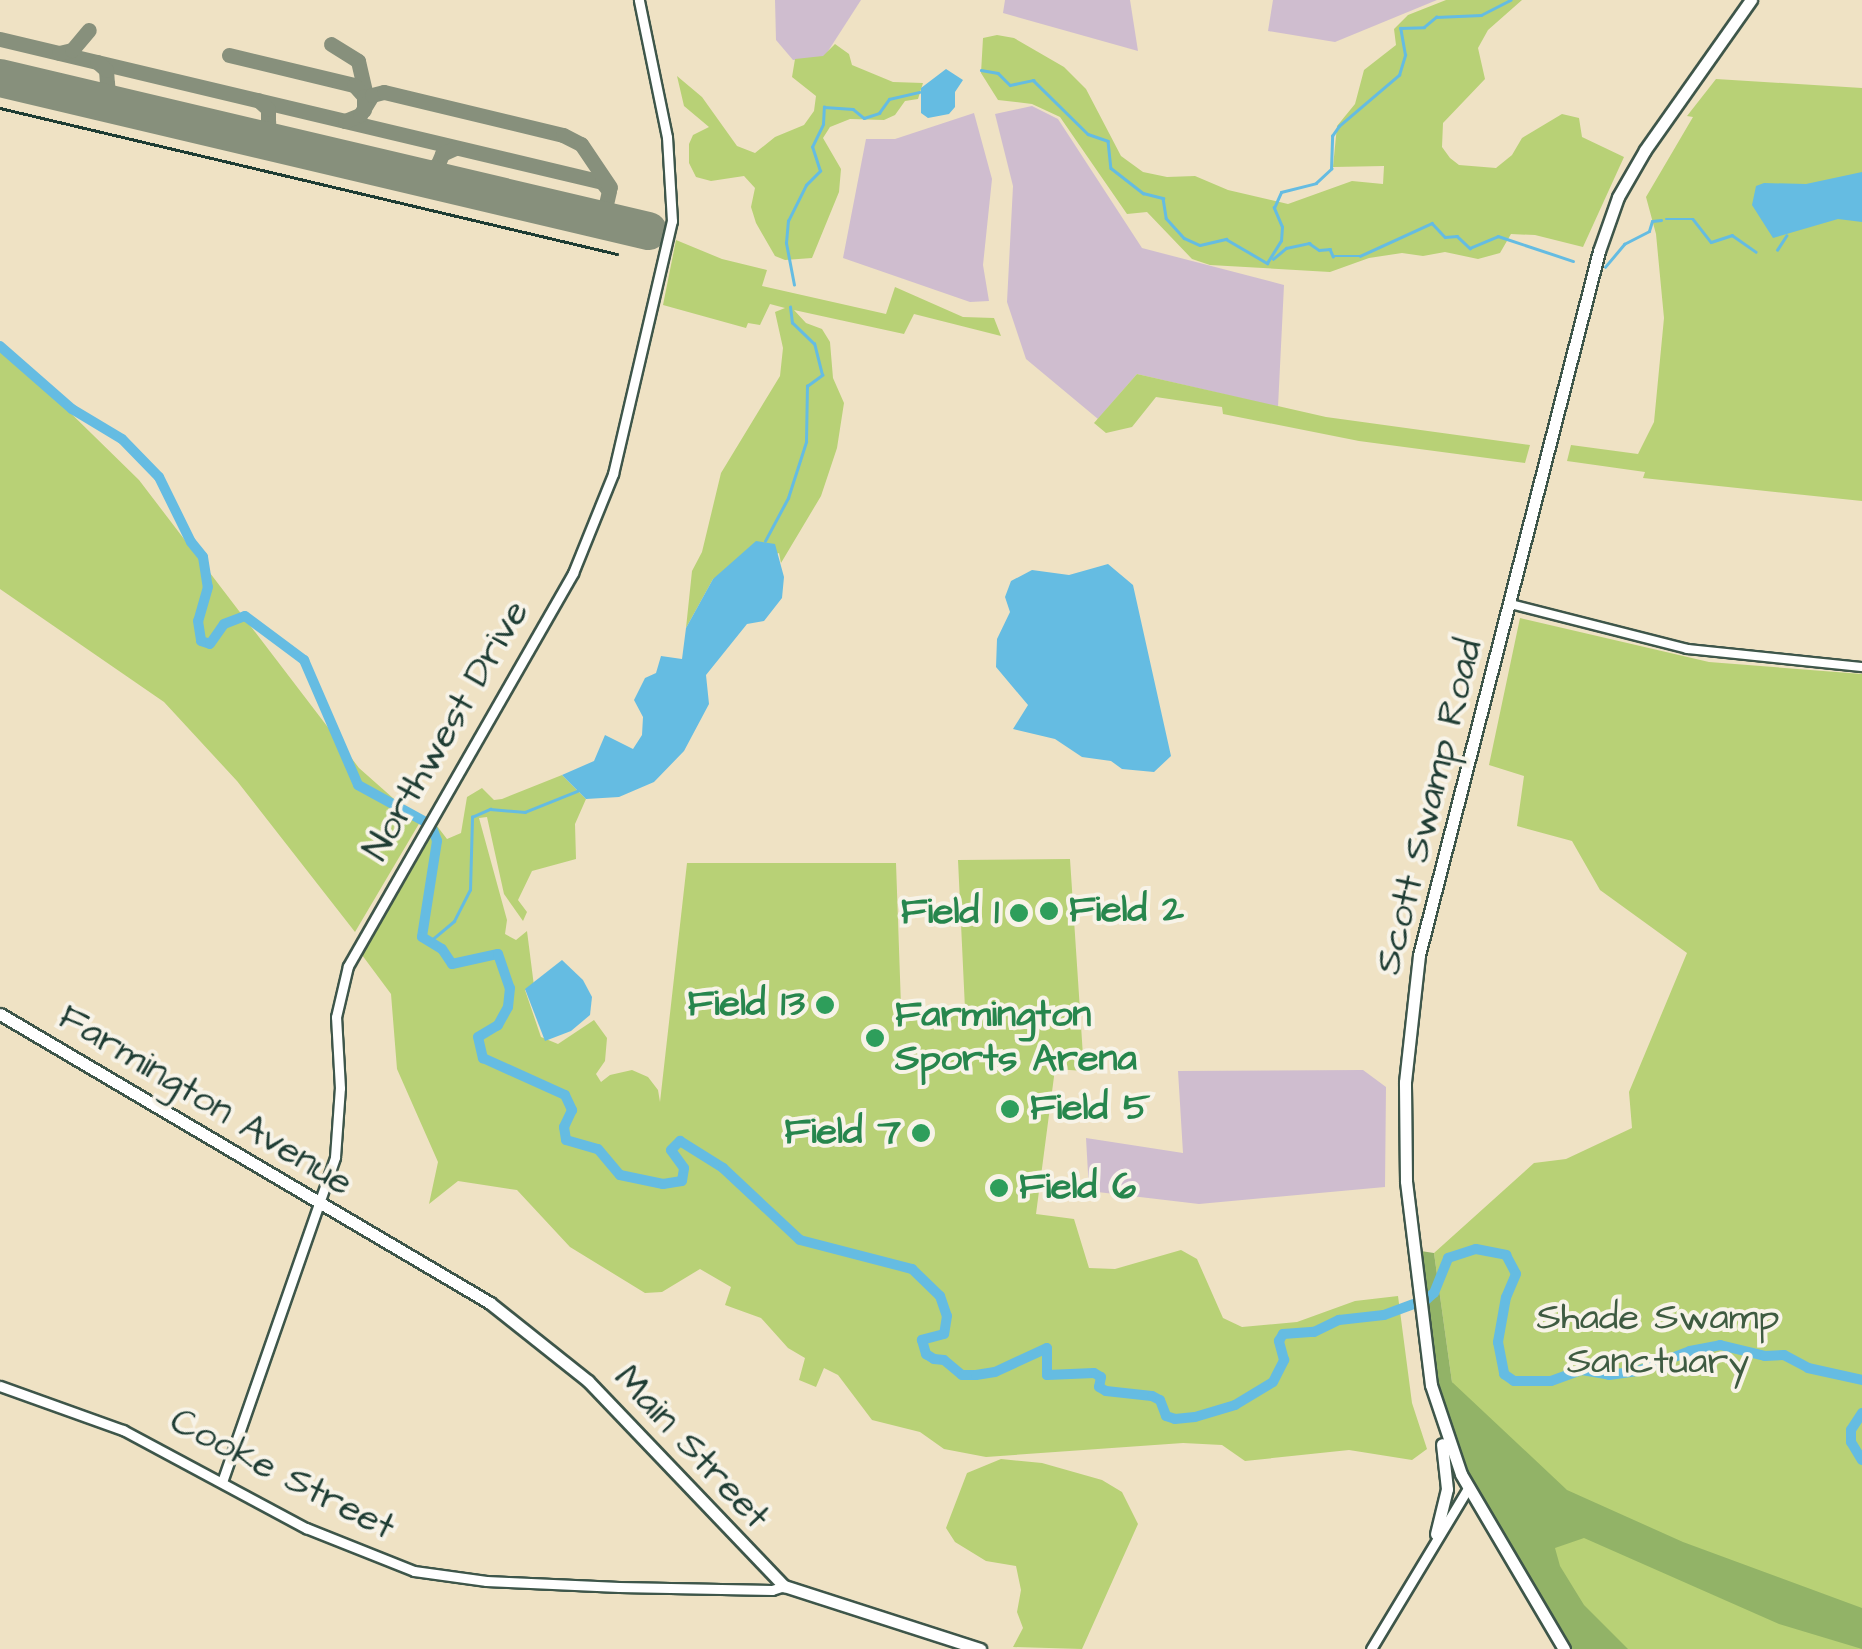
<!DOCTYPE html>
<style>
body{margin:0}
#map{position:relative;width:1862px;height:1649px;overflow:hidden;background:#efe2c4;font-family:"Architects Daughter",sans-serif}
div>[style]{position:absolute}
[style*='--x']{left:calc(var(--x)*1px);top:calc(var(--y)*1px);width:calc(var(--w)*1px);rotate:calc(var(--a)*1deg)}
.industrial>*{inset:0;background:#cfbdcf}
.green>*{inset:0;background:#b8d176}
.forest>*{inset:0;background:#92b367}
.water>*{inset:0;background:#65bce2}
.stream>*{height:2.5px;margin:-1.25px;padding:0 1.25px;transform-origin:1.25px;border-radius:1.25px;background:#65bce2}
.river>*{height:10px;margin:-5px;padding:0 5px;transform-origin:5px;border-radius:5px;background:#65bce2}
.taxiway>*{height:15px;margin:-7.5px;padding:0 7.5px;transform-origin:7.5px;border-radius:7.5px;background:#87907c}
.runway>*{height:38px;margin:-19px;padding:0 19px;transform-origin:19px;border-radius:19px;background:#87907c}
.roads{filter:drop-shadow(2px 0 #3e564a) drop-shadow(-2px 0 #3e564a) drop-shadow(0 2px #3e564a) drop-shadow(0 -2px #3e564a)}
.tertiary>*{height:8px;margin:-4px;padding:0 4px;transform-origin:4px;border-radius:4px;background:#fff}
.secondary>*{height:9px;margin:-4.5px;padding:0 4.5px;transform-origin:4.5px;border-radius:4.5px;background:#fff}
.trunk>*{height:11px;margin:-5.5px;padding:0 5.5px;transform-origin:5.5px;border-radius:5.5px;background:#fff}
.rail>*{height:2.5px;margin:-1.25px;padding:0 1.25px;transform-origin:1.25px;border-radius:1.25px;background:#1f3d34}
.dots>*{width:28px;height:28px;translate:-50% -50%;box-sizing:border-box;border:5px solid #f7f3e8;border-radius:50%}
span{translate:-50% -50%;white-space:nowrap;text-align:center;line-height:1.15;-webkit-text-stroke:8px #f7f3e8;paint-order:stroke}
.street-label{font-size:38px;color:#1f3d34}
.leisure-label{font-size:38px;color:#27864d;font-weight:700}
.left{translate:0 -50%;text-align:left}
.right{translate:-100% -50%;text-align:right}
.park-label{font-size:38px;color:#3e5b41}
</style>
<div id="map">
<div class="industrial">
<div style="clip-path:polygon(775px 0,861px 0,823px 59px,793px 60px,776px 40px)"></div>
<div style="clip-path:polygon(1005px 0,1130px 0,1138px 51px,1003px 13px)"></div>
<div style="clip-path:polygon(1273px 0,1437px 0,1335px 42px,1268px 31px)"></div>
<div style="clip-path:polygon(1032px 106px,1058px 119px,1142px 248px,1284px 285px,1278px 407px,1137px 374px,1098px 419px,1026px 359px,1007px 302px,1013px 186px,995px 114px)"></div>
<div style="clip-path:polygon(974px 113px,992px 179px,983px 265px,989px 301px,970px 302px,843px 258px,866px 139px,895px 139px)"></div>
<div style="clip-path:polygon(1363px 1070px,1386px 1087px,1385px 1187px,1199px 1204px,1089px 1191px,1086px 1138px,1183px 1153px,1178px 1071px)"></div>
</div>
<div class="green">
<div style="clip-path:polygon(1446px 0,1522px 0,1488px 30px,1478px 48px,1485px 79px,1443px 123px,1442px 147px,1450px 158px,1459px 165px,1496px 168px,1512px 155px,1522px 138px,1562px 114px,1579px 118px,1582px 137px,1624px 157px,1583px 247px,1535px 235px,1511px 234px,1500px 253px,1478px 259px,1445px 252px,1423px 256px,1402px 253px,1369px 258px,1330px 272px,1210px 265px,1192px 259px,1147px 212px,1127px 214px,1060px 117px,1032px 104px,998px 100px,981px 73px,983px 38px,997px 35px,1014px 38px,1064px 67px,1086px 89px,1121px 156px,1143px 172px,1167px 177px,1195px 176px,1228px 190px,1288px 204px,1352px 181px,1383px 184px,1384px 166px,1333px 167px,1337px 126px,1355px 104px,1364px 70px,1396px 45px,1394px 29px,1408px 15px)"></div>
<div style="clip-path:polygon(835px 44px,849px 54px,852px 65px,893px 82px,923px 83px,918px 99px,905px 101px,895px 115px,884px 120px,850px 119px,830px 127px,823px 138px,841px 169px,839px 192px,812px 258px,785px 260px,775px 256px,756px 223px,751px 207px,755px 188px,744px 176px,711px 181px,696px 177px,689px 163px,689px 144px,693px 135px,709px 127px,684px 106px,677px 76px,702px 97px,737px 146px,755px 153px,775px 137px,804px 125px,814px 111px,816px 96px,792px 77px,795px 59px,823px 56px)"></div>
<div style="clip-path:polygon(1716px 79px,1862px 88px,1862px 501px,1643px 478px,1645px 472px,1567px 461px,1571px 445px,1638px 454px,1654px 422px,1664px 318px,1656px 234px,1646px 197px,1693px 117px,1687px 116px)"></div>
<div style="clip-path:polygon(676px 240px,722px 259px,767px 270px,762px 286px,886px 314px,895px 287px,963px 317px,994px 318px,1001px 336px,914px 314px,904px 334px,794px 310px,806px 323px,822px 329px,830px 342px,833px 378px,844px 403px,837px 448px,821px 496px,781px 563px,779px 553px,713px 579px,686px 628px,692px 571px,702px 552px,721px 473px,780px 376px,783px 348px,775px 312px,785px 308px,770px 304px,760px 325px,748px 323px,746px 328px,663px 305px)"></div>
<div style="clip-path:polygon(0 344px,139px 480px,359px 768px,420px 822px,355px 932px,237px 781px,164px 702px,0 589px)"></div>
<div style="clip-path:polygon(1137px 374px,1326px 417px,1530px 445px,1525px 463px,1359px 441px,1223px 414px,1222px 407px,1156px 397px,1132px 427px,1106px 433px,1094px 423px)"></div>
<div style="clip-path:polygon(1520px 618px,1709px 662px,1862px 674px,1862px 1649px,1602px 1649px,1452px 1382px,1434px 1253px,1534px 1163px,1566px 1159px,1632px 1128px,1629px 1092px,1687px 953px,1600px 890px,1572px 841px,1517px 826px,1524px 776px,1489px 765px)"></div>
<div style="clip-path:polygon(562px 775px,586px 799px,575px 824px,576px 859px,532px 871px,518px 900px,527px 912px,523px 921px,504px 894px,487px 817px,479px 818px,507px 920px,505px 934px,516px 940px,527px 931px,534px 986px,525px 990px,541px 1037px,558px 1044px,594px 1020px,607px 1038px,605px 1061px,596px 1074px,601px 1082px,610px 1075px,632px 1070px,648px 1077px,658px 1090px,660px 1102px,687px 863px,896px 863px,901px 1006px,965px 1009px,958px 860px,1070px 859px,1084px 1071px,1055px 1069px,1036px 1214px,1074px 1219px,1089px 1268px,1115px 1269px,1181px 1250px,1197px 1259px,1223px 1318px,1242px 1327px,1297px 1322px,1355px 1301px,1398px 1296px,1412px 1403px,1427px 1449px,1412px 1460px,1349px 1450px,1245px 1461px,1222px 1445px,1183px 1443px,986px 1457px,944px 1449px,920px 1432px,872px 1420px,838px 1375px,824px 1368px,816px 1387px,799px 1380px,805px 1358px,788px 1348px,761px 1318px,725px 1305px,731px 1287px,700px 1269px,662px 1292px,645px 1293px,570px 1247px,517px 1190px,458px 1181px,429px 1204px,438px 1162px,397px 1069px,391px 994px,362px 955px,437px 826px,447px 839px,461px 833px,467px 797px,482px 788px,494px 800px,502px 799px)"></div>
<div style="clip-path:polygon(1001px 1459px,1042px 1463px,1102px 1480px,1122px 1492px,1138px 1524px,1082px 1649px,1013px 1647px,1023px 1628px,1017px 1612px,1021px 1590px,1016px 1566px,986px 1561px,955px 1542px,946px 1528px,967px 1473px)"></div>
</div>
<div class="forest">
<div style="clip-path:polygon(1414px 1250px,1434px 1253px,1452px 1382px,1567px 1490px,1683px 1542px,1862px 1608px,1862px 1649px,1779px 1624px,1584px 1538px,1555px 1548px,1560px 1566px,1584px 1605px,1628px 1649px,1564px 1649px,1468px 1488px,1436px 1406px)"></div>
</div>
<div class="water">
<div style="clip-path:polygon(946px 69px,963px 80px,955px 92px,955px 107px,949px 114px,928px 118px,921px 113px,921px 88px)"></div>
<div style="clip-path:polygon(1862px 172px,1862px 222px,1838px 219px,1773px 238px,1752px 205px,1756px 186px,1764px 183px,1806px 184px)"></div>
<div style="clip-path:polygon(756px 541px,775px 544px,784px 577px,782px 598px,764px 621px,747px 624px,706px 675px,709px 704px,684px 751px,654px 782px,619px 797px,586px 799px,562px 775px,594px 761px,605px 735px,633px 749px,642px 735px,643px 717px,634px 700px,645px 678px,656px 673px,661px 656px,682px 659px,686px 628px,713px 579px)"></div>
<div style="clip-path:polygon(1108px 564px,1133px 585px,1171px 756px,1154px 772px,1122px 769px,1111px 761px,1082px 757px,1055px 739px,1013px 729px,1028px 705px,996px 667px,997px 639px,1010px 612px,1005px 597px,1011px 581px,1032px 570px,1069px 575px)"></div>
<div style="clip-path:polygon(562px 960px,583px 980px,592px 997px,590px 1015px,571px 1031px,545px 1041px,525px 989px)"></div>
</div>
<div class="stream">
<div style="--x:981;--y:70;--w:17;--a:10"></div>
<div style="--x:998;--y:73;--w:17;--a:45"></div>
<div style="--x:1010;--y:85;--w:24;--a:-12"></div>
<div style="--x:1033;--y:80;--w:77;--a:44.5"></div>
<div style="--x:1088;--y:134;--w:21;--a:19"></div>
<div style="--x:1108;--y:141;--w:27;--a:84"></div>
<div style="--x:1111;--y:168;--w:41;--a:38"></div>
<div style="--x:1143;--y:193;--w:21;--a:14"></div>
<div style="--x:1163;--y:198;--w:20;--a:81"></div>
<div style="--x:1166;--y:218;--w:27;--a:48"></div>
<div style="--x:1184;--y:238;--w:17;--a:24"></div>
<div style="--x:1200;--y:245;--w:27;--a:-13"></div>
<div style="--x:1226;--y:239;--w:48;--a:30.3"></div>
<div style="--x:1267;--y:263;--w:26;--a:-58"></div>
<div style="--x:1281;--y:241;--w:14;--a:-86"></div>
<div style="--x:1282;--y:227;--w:21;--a:-113"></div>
<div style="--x:1274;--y:208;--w:17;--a:-66"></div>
<div style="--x:1281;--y:192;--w:36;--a:-14"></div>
<div style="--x:1316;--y:183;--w:21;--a:-43"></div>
<div style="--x:1331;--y:169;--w:33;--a:-88"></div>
<div style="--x:1332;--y:136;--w:12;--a:-55"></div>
<div style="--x:1339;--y:126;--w:79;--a:-40.4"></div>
<div style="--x:1399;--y:75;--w:21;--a:-73"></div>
<div style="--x:1405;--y:55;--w:27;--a:-100"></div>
<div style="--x:1400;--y:28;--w:24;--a:-2"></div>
<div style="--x:1424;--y:27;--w:16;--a:-40"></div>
<div style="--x:1436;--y:17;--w:45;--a:-2.5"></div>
<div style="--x:1481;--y:15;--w:33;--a:-27"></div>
<div style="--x:1666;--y:219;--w:27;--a:0"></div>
<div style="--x:1693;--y:219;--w:29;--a:52"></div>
<div style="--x:1711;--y:242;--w:22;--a:-18"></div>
<div style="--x:1732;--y:235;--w:29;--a:35"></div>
<div style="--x:1777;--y:250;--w:17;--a:-57"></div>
<div style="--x:1273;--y:259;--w:17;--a:-40"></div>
<div style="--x:1286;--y:248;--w:24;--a:-12"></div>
<div style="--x:1309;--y:243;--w:12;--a:35"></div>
<div style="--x:1319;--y:250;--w:11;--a:-5"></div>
<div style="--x:1330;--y:249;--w:8;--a:67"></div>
<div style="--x:1333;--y:256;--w:27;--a:0"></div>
<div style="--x:1360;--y:256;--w:79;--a:-24.6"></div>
<div style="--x:1432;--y:223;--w:19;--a:47"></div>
<div style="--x:1445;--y:237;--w:12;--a:-5"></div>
<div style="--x:1457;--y:236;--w:18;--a:43"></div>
<div style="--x:1470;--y:248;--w:30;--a:-23"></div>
<div style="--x:1498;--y:236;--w:79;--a:18.4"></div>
<div style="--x:1605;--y:267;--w:30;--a:-50"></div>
<div style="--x:1624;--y:244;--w:28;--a:-27"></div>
<div style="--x:1649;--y:231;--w:10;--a:-73"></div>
<div style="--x:1652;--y:221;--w:9;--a:-6"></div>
<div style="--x:794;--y:285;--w:43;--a:-100.8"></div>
<div style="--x:786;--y:243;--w:22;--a:-85"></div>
<div style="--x:788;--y:221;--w:40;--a:-63.4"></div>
<div style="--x:806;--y:185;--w:20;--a:-45"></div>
<div style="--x:820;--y:171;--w:25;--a:-108"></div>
<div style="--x:812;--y:147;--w:25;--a:-64"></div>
<div style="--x:823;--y:124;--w:17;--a:-87"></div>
<div style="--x:824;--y:107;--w:29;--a:4"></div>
<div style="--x:853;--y:109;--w:14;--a:39"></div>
<div style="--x:864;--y:118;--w:16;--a:-18"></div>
<div style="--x:879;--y:113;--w:17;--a:-54"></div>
<div style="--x:889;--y:99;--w:31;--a:-13"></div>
<div style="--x:765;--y:541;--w:49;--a:-61.9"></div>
<div style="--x:788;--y:498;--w:59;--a:-72.2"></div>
<div style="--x:806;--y:442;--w:56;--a:-89"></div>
<div style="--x:807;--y:386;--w:19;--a:-36"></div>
<div style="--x:822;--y:375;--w:32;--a:-104"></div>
<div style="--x:814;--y:344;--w:30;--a:-136"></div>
<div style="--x:792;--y:323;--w:16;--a:-97"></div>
<div style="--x:428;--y:943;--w:34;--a:-40"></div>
<div style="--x:454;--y:921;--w:35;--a:-63"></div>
<div style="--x:470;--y:890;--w:73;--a:-88.4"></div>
<div style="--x:472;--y:817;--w:20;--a:-24"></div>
<div style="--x:490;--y:809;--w:35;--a:5"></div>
<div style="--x:525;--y:812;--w:56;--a:-22"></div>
</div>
<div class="river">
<div style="--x:0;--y:346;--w:96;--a:41.2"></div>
<div style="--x:72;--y:409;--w:58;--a:31"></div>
<div style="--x:122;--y:439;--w:53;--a:45.8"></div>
<div style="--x:159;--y:477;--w:72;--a:63.8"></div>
<div style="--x:191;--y:542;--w:19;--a:51"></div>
<div style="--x:203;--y:557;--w:30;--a:81"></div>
<div style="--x:208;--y:587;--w:35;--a:106"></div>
<div style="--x:198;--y:621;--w:20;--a:81"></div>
<div style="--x:201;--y:641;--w:9;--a:18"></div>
<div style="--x:210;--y:644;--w:24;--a:-55"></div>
<div style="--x:224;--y:624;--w:22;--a:-21"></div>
<div style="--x:245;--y:616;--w:74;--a:36.7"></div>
<div style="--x:304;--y:660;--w:136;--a:66.6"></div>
<div style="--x:358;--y:785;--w:83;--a:28.7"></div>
<div style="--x:431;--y:825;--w:17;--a:69"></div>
<div style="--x:437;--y:841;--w:97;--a:98.9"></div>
<div style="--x:422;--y:937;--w:23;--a:31"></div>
<div style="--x:442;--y:949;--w:18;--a:56"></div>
<div style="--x:452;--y:964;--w:47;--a:-12.3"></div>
<div style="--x:498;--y:954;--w:36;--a:71"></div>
<div style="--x:510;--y:988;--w:19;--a:96"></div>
<div style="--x:508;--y:1007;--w:21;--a:119"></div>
<div style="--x:498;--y:1025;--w:23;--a:149"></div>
<div style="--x:478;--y:1037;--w:22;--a:77"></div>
<div style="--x:483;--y:1058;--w:90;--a:24.3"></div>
<div style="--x:565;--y:1095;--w:17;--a:65"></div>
<div style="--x:572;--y:1110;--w:19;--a:115"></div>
<div style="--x:564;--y:1127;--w:13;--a:81"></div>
<div style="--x:566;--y:1140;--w:33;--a:16"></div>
<div style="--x:598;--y:1149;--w:34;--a:50"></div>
<div style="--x:620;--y:1175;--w:44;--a:11.8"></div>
<div style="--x:663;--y:1184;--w:19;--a:-9"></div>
<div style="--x:682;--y:1181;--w:13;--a:-81"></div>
<div style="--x:684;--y:1168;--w:22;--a:-126"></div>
<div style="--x:671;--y:1150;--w:13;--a:-45"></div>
<div style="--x:680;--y:1141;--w:51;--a:32.1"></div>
<div style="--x:723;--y:1168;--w:105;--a:43.1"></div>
<div style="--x:800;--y:1240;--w:116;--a:14.5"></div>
<div style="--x:912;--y:1269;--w:39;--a:44"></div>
<div style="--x:940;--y:1296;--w:21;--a:71"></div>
<div style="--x:947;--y:1316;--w:18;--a:99"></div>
<div style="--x:944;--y:1334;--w:23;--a:165"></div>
<div style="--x:922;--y:1340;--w:15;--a:74"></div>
<div style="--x:926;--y:1354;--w:9;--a:32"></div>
<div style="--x:934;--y:1359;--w:10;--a:6"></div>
<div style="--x:944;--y:1360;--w:23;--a:40"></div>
<div style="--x:962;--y:1375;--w:14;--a:0"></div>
<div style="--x:976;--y:1375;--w:19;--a:-9"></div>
<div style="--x:995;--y:1372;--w:57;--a:-24.8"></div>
<div style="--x:1047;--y:1348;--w:27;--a:90"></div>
<div style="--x:1047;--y:1375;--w:47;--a:-2.4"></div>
<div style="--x:1094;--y:1373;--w:8;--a:30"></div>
<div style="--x:1101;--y:1377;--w:10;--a:101"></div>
<div style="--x:1099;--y:1387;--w:8;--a:30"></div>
<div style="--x:1106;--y:1391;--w:46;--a:6.2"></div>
<div style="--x:1152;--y:1396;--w:9;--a:27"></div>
<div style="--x:1160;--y:1400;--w:17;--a:69"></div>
<div style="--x:1166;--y:1416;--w:9;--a:18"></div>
<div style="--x:1175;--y:1419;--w:20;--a:-6"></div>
<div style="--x:1195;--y:1417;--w:42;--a:-16.7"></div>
<div style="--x:1235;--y:1405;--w:44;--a:-31.2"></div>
<div style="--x:1273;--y:1382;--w:25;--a:-63"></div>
<div style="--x:1284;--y:1360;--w:20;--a:-105"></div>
<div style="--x:1279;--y:1341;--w:8;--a:-60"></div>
<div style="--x:1283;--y:1334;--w:31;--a:-4"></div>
<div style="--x:1314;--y:1332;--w:28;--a:-26"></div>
<div style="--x:1339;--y:1320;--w:45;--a:-6.3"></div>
<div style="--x:1384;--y:1315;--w:46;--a:-20.4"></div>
<div style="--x:1427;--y:1299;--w:9;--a:-41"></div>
<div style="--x:1434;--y:1293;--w:38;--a:-68"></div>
<div style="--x:1448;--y:1258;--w:29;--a:-18"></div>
<div style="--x:1476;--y:1249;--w:31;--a:11"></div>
<div style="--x:1506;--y:1255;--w:21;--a:62"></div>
<div style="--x:1516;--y:1274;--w:25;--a:113"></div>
<div style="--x:1506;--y:1297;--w:46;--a:100.1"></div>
<div style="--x:1498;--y:1342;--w:33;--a:79"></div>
<div style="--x:1504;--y:1374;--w:12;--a:35"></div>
<div style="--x:1514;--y:1381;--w:37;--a:0"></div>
<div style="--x:1551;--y:1381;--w:33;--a:-20"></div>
<div style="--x:1582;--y:1370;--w:27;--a:10"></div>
<div style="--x:1609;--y:1375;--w:29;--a:-8"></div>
<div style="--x:1638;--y:1371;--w:56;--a:-21"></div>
<div style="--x:1690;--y:1351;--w:31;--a:-11"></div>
<div style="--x:1720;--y:1345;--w:46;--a:13.7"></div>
<div style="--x:1765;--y:1356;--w:19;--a:-3"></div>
<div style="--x:1784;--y:1355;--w:27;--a:28"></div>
<div style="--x:1808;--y:1368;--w:55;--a:12.5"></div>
<div style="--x:1862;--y:1413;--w:20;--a:123"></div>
<div style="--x:1851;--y:1430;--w:12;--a:90"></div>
<div style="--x:1851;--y:1442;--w:21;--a:59"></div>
</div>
<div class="taxiway">
<div style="--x:0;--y:39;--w:619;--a:13.36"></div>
<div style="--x:602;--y:182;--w:11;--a:52"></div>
<div style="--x:609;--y:191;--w:31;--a:103"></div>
<div style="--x:331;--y:44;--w:32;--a:32"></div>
<div style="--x:358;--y:61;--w:37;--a:77"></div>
<div style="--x:59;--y:53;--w:13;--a:-13"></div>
<div style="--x:72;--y:50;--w:26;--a:-50"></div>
<div style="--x:229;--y:55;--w:129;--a:13.5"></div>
<div style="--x:354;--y:85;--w:15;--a:48"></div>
<div style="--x:364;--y:96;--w:14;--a:90"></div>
<div style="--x:107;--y:84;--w:13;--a:81"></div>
<div style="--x:109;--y:97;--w:15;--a:42"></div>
<div style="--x:84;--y:98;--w:16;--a:-15"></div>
<div style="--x:99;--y:94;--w:13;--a:-51"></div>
<div style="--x:107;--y:84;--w:14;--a:-94"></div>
<div style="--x:106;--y:70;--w:12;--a:-138"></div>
<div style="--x:345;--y:121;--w:16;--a:-22"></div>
<div style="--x:360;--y:115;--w:23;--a:-59"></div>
<div style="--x:372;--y:95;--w:12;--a:-14"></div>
<div style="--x:384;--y:92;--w:184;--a:13.5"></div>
<div style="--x:563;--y:135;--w:20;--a:27"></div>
<div style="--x:581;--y:144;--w:52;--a:56"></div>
<div style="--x:268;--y:123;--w:11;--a:80"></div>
<div style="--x:270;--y:134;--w:15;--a:42"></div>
<div style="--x:247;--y:136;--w:16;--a:-15"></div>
<div style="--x:262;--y:132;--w:12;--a:-59"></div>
<div style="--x:268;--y:122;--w:13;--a:-90"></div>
<div style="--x:268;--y:109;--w:13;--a:-138"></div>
<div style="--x:418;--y:177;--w:24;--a:-33"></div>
<div style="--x:452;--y:185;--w:11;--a:-146"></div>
<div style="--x:443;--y:179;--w:14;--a:-115"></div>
<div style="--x:437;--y:166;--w:13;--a:-67"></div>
<div style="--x:442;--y:154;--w:14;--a:-25"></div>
</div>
<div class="runway">
<div style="--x:0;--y:78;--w:666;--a:13.28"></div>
</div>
<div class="roads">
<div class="tertiary">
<div style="--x:1511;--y:604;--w:182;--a:14.3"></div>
<div style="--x:1687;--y:649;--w:176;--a:5.9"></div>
</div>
<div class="secondary">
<div style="--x:0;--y:1386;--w:131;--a:19.7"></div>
<div style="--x:123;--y:1430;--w:208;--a:28.2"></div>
<div style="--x:306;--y:1528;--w:116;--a:21.7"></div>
<div style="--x:414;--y:1571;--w:73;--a:7.9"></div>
<div style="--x:486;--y:1581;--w:133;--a:2.6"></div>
<div style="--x:619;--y:1587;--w:153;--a:1.1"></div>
<div style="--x:772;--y:1590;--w:13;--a:-18"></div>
<div style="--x:222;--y:1482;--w:344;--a:-70.8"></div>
<div style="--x:335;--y:1157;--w:69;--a:-85.9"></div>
<div style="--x:340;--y:1088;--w:71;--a:-93.2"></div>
<div style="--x:336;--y:1017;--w:52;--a:-76.8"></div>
<div style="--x:348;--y:966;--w:453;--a:-60.2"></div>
<div style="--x:573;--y:573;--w:107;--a:-68"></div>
<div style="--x:613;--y:474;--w:260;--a:-76.9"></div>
<div style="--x:672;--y:221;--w:84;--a:-93.4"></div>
<div style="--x:667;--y:137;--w:140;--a:-101.6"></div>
<div style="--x:1371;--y:1649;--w:188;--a:-58.9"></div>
</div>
<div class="trunk">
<div style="--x:0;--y:1014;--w:569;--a:30.53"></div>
<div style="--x:490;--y:1303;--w:125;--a:38.5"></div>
<div style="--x:588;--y:1381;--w:284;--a:46.3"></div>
<div style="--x:784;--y:1586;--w:206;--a:17.8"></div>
<div style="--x:1436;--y:1534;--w:46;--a:-76.3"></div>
<div style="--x:1447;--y:1489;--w:45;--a:-96.3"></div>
<div style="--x:1564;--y:1649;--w:203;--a:-120.5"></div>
<div style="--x:1461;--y:1474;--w:94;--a:-108.6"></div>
<div style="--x:1431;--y:1385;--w:206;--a:-97"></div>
<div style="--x:1406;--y:1181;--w:99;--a:-90.6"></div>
<div style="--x:1405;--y:1082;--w:128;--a:-83.7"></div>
<div style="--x:1419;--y:955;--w:727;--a:-75.66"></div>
<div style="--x:1599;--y:251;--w:57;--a:-70.6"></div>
<div style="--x:1618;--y:197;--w:54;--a:-60.1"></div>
<div style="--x:1645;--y:150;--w:184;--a:-54.8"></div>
</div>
</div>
<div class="rail">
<div style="--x:0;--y:108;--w:634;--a:13.31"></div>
</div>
<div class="dots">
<div style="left:1049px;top:911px;background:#2e9e5b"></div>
<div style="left:1019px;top:913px;background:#2e9e5b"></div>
<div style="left:825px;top:1005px;background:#2e9e5b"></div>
<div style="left:875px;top:1038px;background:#2e9e5b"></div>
<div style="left:1010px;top:1109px;background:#2e9e5b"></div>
<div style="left:921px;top:1133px;background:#2e9e5b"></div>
<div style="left:999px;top:1188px;background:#2e9e5b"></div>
</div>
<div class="street-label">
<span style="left:447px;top:731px;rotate:-60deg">Northwest Drive</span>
<span style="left:1430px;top:807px;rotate:-76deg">Scott Swamp Road</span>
<span style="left:205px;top:1101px;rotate:31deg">Farmington Avenue</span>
<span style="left:691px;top:1448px;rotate:47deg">Main Street</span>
<span style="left:282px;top:1475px;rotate:27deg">Cooke Street</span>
</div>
<div class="leisure-label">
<span class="left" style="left:1069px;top:911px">Field 2</span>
<span class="right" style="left:999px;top:913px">Field 1</span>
<span class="right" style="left:805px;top:1005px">Field 13</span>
<span class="left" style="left:895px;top:1038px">Farmington<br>Sports Arena</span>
<span class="left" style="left:1030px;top:1109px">Field 5</span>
<span class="right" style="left:901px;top:1133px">Field 7</span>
<span class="left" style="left:1019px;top:1188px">Field 6</span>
</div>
<div class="park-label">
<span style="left:1658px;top:1341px">Shade Swamp<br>Sanctuary</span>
</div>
</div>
